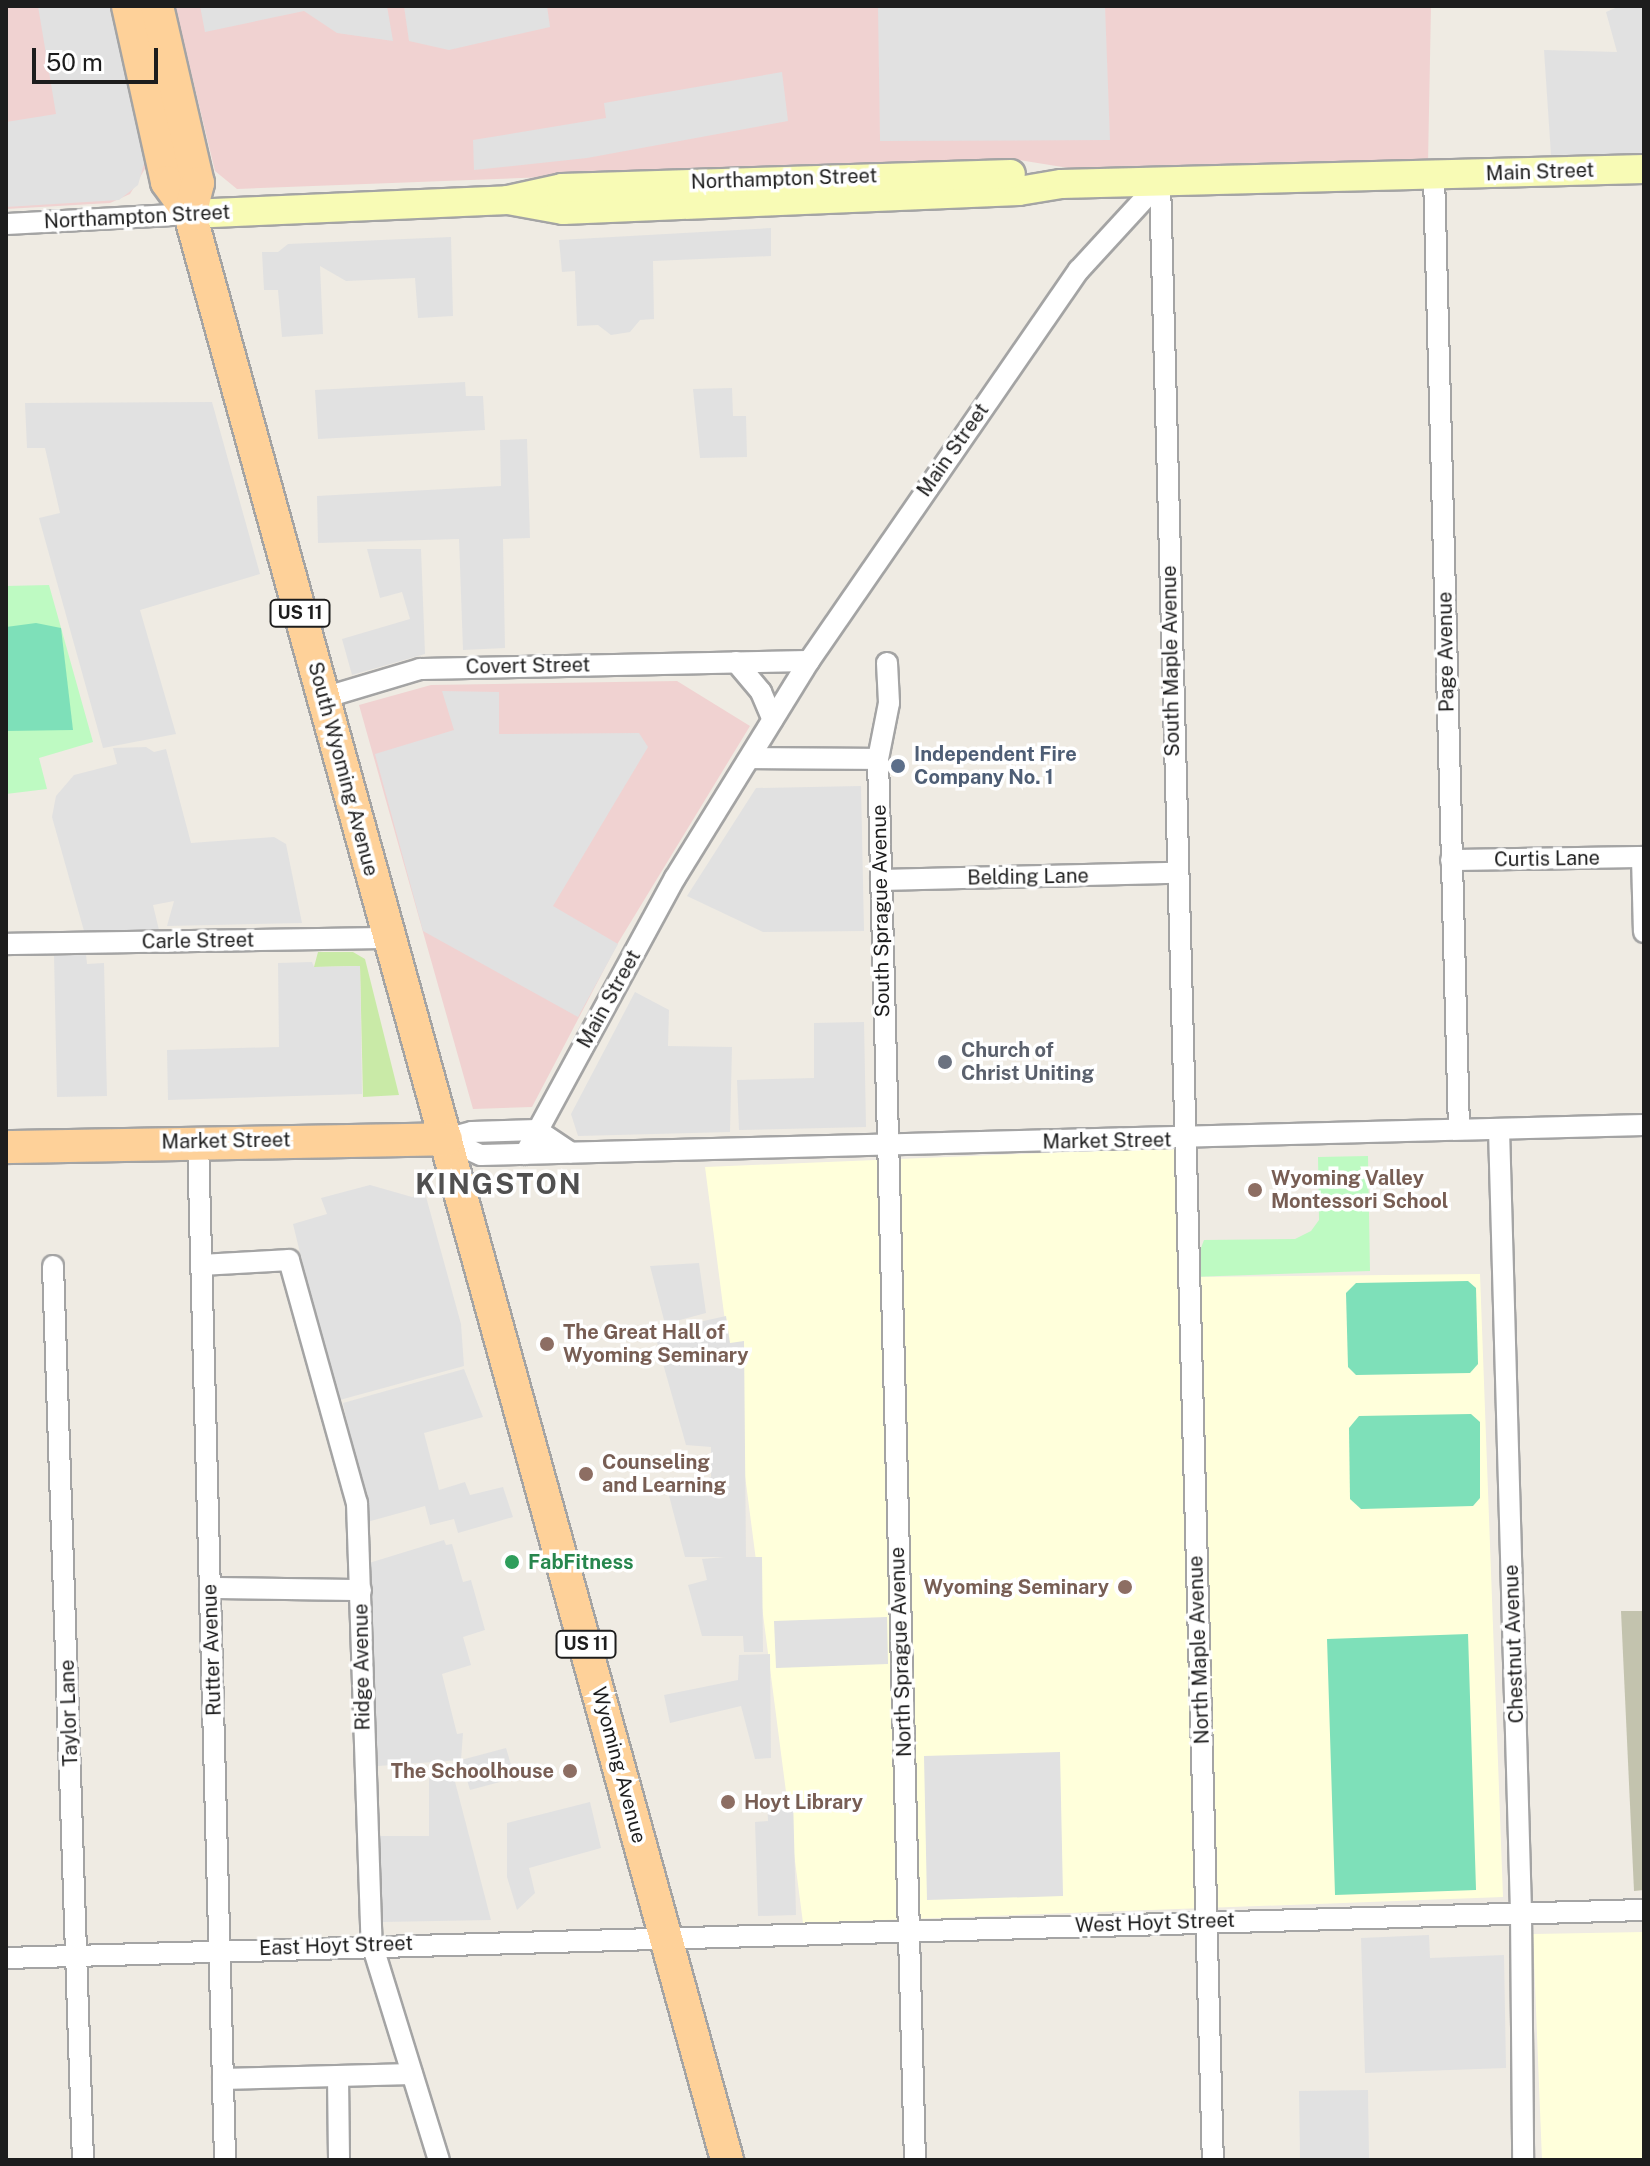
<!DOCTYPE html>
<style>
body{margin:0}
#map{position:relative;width:1650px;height:2166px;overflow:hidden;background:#efebe3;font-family:"Public Sans",sans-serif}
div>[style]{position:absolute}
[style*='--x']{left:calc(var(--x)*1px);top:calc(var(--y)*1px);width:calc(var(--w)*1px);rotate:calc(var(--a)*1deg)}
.commercial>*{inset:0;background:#f0d2d1}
.education>*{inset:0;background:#ffffdb}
.construction>*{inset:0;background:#c3c3ae}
.grass>*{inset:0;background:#c9eaa7}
.park>*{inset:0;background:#befac2}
.pitch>*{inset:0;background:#7ee0b9}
.parking>*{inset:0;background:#e1e1e1}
.roads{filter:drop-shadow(2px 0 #a4a4a4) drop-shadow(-2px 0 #a4a4a4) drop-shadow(0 2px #a4a4a4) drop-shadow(0 -2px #a4a4a4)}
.street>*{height:20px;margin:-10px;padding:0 10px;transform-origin:10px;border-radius:10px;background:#fff}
.secondary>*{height:28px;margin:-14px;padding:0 14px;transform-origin:14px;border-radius:14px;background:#f8fbb5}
.primary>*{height:32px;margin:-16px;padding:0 16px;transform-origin:16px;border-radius:16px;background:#fed199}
.dots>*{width:22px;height:22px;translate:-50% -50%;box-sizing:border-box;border:4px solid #fff;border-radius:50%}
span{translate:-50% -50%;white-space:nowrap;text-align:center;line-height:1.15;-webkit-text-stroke:7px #fff;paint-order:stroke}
.shield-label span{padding:2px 6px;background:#fff;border:2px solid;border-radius:6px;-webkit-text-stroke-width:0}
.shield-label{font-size:18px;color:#1d1d1d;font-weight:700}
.street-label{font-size:20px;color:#1d1d1d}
.service-label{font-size:20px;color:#4e5e75;font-weight:700}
.left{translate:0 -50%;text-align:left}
.worship-label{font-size:20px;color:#5b616d;font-weight:700}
.education-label{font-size:20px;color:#785e54;font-weight:700}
.right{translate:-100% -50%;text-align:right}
.leisure-label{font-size:20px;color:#27864d;font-weight:700}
.district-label{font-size:28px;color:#505050;font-weight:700;letter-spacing:2px}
.frame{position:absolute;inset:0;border:8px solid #1d1d1d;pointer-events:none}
.scale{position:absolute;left:32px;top:48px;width:126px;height:36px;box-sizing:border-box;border:4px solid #1d1d1d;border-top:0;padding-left:10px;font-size:24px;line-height:28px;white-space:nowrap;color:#1d1d1d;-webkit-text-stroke:6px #fff;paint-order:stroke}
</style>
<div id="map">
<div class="commercial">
<div style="clip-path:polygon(6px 6px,114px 6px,146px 167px,130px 194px,110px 203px,6px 209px)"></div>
<div style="clip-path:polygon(175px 6px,1431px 6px,1428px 163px,1087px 171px,1013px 159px,237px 189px,215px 171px)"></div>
<div style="clip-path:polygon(677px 681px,750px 726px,618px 943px,532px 1107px,473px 1109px,359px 705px,431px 685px)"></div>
</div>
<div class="education">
<div style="clip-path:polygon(1190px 1147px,1190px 1277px,1480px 1274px,1503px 1897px,803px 1923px,705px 1167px)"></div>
<div style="clip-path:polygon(1644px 1932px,1644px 2160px,1542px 2160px,1533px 1934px)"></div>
</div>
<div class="construction">
<div style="clip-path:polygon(1621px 1611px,1644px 1611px,1644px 1890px,1634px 1891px)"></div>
</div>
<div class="grass">
<div style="clip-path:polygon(318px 952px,353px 952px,365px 959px,399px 1095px,363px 1097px,360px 966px,314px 967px)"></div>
</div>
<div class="park">
<div style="clip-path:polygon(49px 585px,93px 742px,39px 758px,47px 789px,6px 794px,6px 586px)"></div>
<div style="clip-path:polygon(1368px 1156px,1370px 1271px,1190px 1277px,1204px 1240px,1295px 1239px,1311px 1231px,1319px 1220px,1318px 1157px)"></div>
</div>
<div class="pitch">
<div style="clip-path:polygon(36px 623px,61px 628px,73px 730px,6px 731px,6px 627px)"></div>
<div style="clip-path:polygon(1468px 1281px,1476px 1288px,1478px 1364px,1470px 1373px,1356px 1375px,1348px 1367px,1346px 1293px,1356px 1283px)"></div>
<div style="clip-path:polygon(1471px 1414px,1480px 1422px,1480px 1498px,1473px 1506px,1361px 1509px,1350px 1499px,1349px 1428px,1359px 1416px)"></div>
<div style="clip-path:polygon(1468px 1634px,1476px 1890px,1335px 1895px,1327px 1639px)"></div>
</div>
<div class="parking">
<div style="clip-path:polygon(38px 6px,114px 6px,146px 157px,138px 185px,119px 200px,6px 207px,6px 122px,56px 114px)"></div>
<div style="clip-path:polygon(200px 6px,387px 6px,393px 41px,337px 33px,304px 11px,205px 32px)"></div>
<div style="clip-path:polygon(404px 6px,547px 6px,550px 27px,449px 50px,409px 41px)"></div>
<div style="clip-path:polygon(878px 6px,1105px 6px,1110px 140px,880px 141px)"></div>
<div style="clip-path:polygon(1620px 6px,1644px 6px,1644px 154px,1551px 155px,1544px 50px,1617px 52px,1606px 12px)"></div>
<div style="clip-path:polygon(782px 72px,788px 121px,587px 158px,474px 170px,473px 140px,606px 118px,604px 103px)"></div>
<div style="clip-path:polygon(771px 228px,771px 256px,653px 261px,654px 319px,640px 320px,630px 332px,611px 335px,598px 325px,577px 326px,575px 271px,562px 272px,559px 240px)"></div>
<div style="clip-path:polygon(451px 237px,453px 316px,418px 318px,415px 278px,346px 281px,320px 266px,323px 334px,282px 337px,278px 290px,264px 290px,262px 252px,278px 252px,288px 244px)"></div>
<div style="clip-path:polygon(465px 382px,466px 396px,483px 396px,485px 430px,318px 439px,315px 390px)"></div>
<div style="clip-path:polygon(732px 388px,733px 416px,746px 416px,747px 457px,700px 458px,693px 389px)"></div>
<div style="clip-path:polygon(212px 402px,260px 574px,140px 610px,176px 734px,103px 748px,39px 518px,60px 513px,45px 448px,27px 448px,25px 403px)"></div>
<div style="clip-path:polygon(527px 439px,530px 538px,503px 539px,505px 648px,463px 650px,459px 539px,318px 543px,317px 496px,501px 486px,500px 440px)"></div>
<div style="clip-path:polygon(367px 549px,421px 549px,425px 654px,352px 675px,342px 639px,410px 619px,402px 592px,380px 598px)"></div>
<div style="clip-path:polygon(442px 691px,499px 692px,499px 734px,639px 733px,648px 747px,553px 906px,618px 944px,578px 1017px,423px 931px,375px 754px,454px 730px)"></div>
<div style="clip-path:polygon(146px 747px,154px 752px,166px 749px,191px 843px,274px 837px,286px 844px,302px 923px,167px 926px,174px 901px,153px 905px,159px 930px,84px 931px,52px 817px,56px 796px,74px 775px,117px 764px,113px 748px)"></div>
<div style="clip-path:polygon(861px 786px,864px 931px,763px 932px,687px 896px,756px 788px)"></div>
<div style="clip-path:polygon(86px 954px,87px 964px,104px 963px,107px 1096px,57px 1097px,54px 955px)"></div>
<div style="clip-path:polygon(312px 962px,314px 967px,360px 966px,362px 1094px,168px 1100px,167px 1050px,279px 1047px,278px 963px)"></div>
<div style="clip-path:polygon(635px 992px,669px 1010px,668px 1046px,732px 1047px,730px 1132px,578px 1136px,571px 1114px)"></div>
<div style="clip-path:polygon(864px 1022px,866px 1127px,739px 1130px,737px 1080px,814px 1078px,814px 1023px)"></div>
<div style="clip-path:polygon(370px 1185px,412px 1197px,425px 1193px,461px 1324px,464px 1366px,336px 1401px,293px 1224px,327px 1214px,321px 1198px)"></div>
<div style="clip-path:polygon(699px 1263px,706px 1313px,665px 1324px,650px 1266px)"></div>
<div style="clip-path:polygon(726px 1316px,730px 1343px,744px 1341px,746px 1557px,762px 1557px,763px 1652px,744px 1652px,743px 1636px,702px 1636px,688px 1585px,707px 1580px,702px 1559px,725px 1557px,685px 1557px,667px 1488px,711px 1477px,711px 1447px,686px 1445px,654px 1332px)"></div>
<div style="clip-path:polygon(464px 1369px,483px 1417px,424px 1433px,439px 1490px,465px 1482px,470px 1495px,503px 1487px,513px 1517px,458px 1533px,454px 1519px,430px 1525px,425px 1506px,367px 1522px,343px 1403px)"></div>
<div style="clip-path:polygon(444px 1540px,446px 1545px,452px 1544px,463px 1582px,471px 1580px,485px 1630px,463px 1637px,471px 1665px,442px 1674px,457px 1734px,463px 1733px,461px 1760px,378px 1766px,369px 1563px)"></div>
<div style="clip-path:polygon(887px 1617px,888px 1664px,776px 1668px,774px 1621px)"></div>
<div style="clip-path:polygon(770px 1654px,771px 1758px,755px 1759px,741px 1706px,670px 1723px,664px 1695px,738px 1680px,739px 1655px)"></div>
<div style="clip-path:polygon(506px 1748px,515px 1778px,470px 1790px,461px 1760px)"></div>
<div style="clip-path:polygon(1060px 1752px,1063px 1896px,927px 1900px,924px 1756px)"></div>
<div style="clip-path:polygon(453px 1774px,491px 1920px,381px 1922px,380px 1836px,429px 1836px,429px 1775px)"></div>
<div style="clip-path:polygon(793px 1797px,796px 1915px,758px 1916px,755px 1822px,768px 1821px,767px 1798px)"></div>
<div style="clip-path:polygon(590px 1802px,601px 1848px,529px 1868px,535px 1893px,517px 1910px,507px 1877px,507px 1823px)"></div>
<div style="clip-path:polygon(1429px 1935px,1430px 1958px,1504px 1955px,1506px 2068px,1365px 2073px,1361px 1938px)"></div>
<div style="clip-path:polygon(1368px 2090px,1369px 2160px,1300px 2160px,1299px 2091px)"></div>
</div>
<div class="roads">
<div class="street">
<div style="--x:1434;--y:175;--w:954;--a:88.5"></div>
<div style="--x:1160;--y:182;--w:1979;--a:88.47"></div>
<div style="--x:6;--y:224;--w:184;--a:-3.1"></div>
<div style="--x:736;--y:662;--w:39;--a:50"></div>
<div style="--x:761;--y:692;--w:30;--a:67"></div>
<div style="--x:887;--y:663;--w:40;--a:87.1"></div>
<div style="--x:889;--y:703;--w:57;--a:101.1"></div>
<div style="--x:878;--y:759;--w:1401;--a:88.49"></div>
<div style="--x:323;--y:698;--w:101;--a:-16.6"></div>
<div style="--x:420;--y:669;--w:389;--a:-1.2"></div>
<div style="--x:750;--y:758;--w:128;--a:0.4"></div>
<div style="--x:1642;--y:857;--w:75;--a:88.5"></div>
<div style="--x:1451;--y:860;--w:193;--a:-0.9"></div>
<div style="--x:881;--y:880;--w:295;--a:-1.4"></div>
<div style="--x:6;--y:944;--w:383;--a:-0.9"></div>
<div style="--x:1499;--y:1129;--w:784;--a:88.39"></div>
<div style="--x:1521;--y:1913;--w:247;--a:89.5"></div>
<div style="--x:446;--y:1139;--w:38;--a:25"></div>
<div style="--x:481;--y:1155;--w:1163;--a:-1.48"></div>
<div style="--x:446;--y:1139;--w:27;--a:-15"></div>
<div style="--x:472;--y:1132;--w:65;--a:-1.8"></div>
<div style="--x:537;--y:1130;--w:40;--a:34"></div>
<div style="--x:198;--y:1141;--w:1019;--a:88.48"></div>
<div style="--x:525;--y:1154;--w:314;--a:-61.5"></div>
<div style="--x:675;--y:878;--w:255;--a:-58.3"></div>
<div style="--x:809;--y:661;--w:475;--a:-55.4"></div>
<div style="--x:1079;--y:270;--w:120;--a:-47.4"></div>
<div style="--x:202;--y:1265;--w:87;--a:-3.3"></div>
<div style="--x:289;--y:1260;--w:252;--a:74.4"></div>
<div style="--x:357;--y:1503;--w:441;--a:88.1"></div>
<div style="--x:372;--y:1944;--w:226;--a:72.8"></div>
<div style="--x:53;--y:1266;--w:895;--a:88.08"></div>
<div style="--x:210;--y:1588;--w:151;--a:0.8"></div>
<div style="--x:6;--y:1958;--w:1639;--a:-1.68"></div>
<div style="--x:338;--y:2076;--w:84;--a:89.3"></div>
<div style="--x:223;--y:2079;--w:189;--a:-1.5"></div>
</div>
<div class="secondary">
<div style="--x:508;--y:200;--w:56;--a:10.3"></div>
<div style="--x:563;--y:210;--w:456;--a:-2.4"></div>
<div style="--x:1019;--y:191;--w:43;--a:-9.5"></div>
<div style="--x:1061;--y:184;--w:583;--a:-1.47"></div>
<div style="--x:190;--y:214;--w:318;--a:-2.5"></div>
<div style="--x:508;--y:200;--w:55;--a:-12.5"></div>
<div style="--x:562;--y:188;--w:449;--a:-1.8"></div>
</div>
<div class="primary">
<div style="--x:128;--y:6;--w:180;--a:77.5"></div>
<div style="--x:167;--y:182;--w:39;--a:54"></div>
<div style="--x:190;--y:214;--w:2019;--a:74.57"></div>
<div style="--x:157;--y:6;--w:182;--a:77"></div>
<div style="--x:198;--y:183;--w:32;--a:104"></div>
<div style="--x:6;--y:1147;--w:440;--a:-1"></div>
</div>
</div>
<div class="dots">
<div style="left:898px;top:766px;background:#5c6f8a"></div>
<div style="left:945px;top:1062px;background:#6b7280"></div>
<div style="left:1255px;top:1190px;background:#8d6e63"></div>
<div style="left:547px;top:1344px;background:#8d6e63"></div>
<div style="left:586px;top:1474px;background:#8d6e63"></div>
<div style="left:512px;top:1562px;background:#2e9e5b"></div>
<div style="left:1125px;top:1587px;background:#8d6e63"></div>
<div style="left:570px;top:1771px;background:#8d6e63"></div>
<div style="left:728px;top:1802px;background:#8d6e63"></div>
</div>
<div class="shield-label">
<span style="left:300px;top:613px">US 11</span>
<span style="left:586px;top:1644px">US 11</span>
</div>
<div class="street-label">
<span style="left:1540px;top:172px;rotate:-2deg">Main Street</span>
<span style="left:784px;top:179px;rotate:-2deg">Northampton Street</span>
<span style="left:137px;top:217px;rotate:-3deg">Northampton Street</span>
<span style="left:953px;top:450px;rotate:-55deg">Main Street</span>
<span style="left:1446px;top:652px;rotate:-91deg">Page Avenue</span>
<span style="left:1171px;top:661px;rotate:-91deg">South Maple Avenue</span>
<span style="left:528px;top:666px;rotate:-1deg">Covert Street</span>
<span style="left:343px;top:769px;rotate:75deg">South Wyoming Avenue</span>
<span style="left:1547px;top:859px;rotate:-1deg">Curtis Lane</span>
<span style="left:1028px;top:877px;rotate:-1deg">Belding Lane</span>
<span style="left:881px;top:911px;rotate:-91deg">South Sprague Avenue</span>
<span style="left:198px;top:941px;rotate:-1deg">Carle Street</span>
<span style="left:609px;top:999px;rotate:-61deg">Main Street</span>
<span style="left:226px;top:1141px;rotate:-1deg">Market Street</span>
<span style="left:1107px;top:1141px;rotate:-1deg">Market Street</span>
<span style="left:1514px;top:1644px;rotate:-92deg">Chestnut Avenue</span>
<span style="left:212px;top:1650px;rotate:-92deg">Rutter Avenue</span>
<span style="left:1199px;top:1650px;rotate:-92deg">North Maple Avenue</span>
<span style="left:901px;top:1652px;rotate:-92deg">North Sprague Avenue</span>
<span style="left:362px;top:1667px;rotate:-91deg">Ridge Avenue</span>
<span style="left:69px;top:1713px;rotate:-92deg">Taylor Lane</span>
<span style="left:619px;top:1765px;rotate:75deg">Wyoming Avenue</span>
<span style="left:1155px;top:1923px;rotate:-2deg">West Hoyt Street</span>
<span style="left:336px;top:1946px;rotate:-2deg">East Hoyt Street</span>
</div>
<div class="service-label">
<span class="left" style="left:914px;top:766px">Independent Fire<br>Company No. 1</span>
</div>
<div class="worship-label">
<span class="left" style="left:961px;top:1062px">Church of<br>Christ Uniting</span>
</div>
<div class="education-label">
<span class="left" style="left:1271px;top:1190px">Wyoming Valley<br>Montessori School</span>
<span class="left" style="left:563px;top:1344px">The Great Hall of<br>Wyoming Seminary</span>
<span class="left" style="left:602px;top:1474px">Counseling<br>and Learning</span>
<span class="right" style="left:1109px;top:1587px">Wyoming Seminary</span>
<span class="right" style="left:554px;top:1771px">The Schoolhouse</span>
<span class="left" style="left:744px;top:1802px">Hoyt Library</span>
</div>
<div class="leisure-label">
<span class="left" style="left:528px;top:1562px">FabFitness</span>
</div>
<div class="district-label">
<span style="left:499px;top:1184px">KINGSTON</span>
</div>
<div class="frame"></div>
<div class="scale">50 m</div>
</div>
